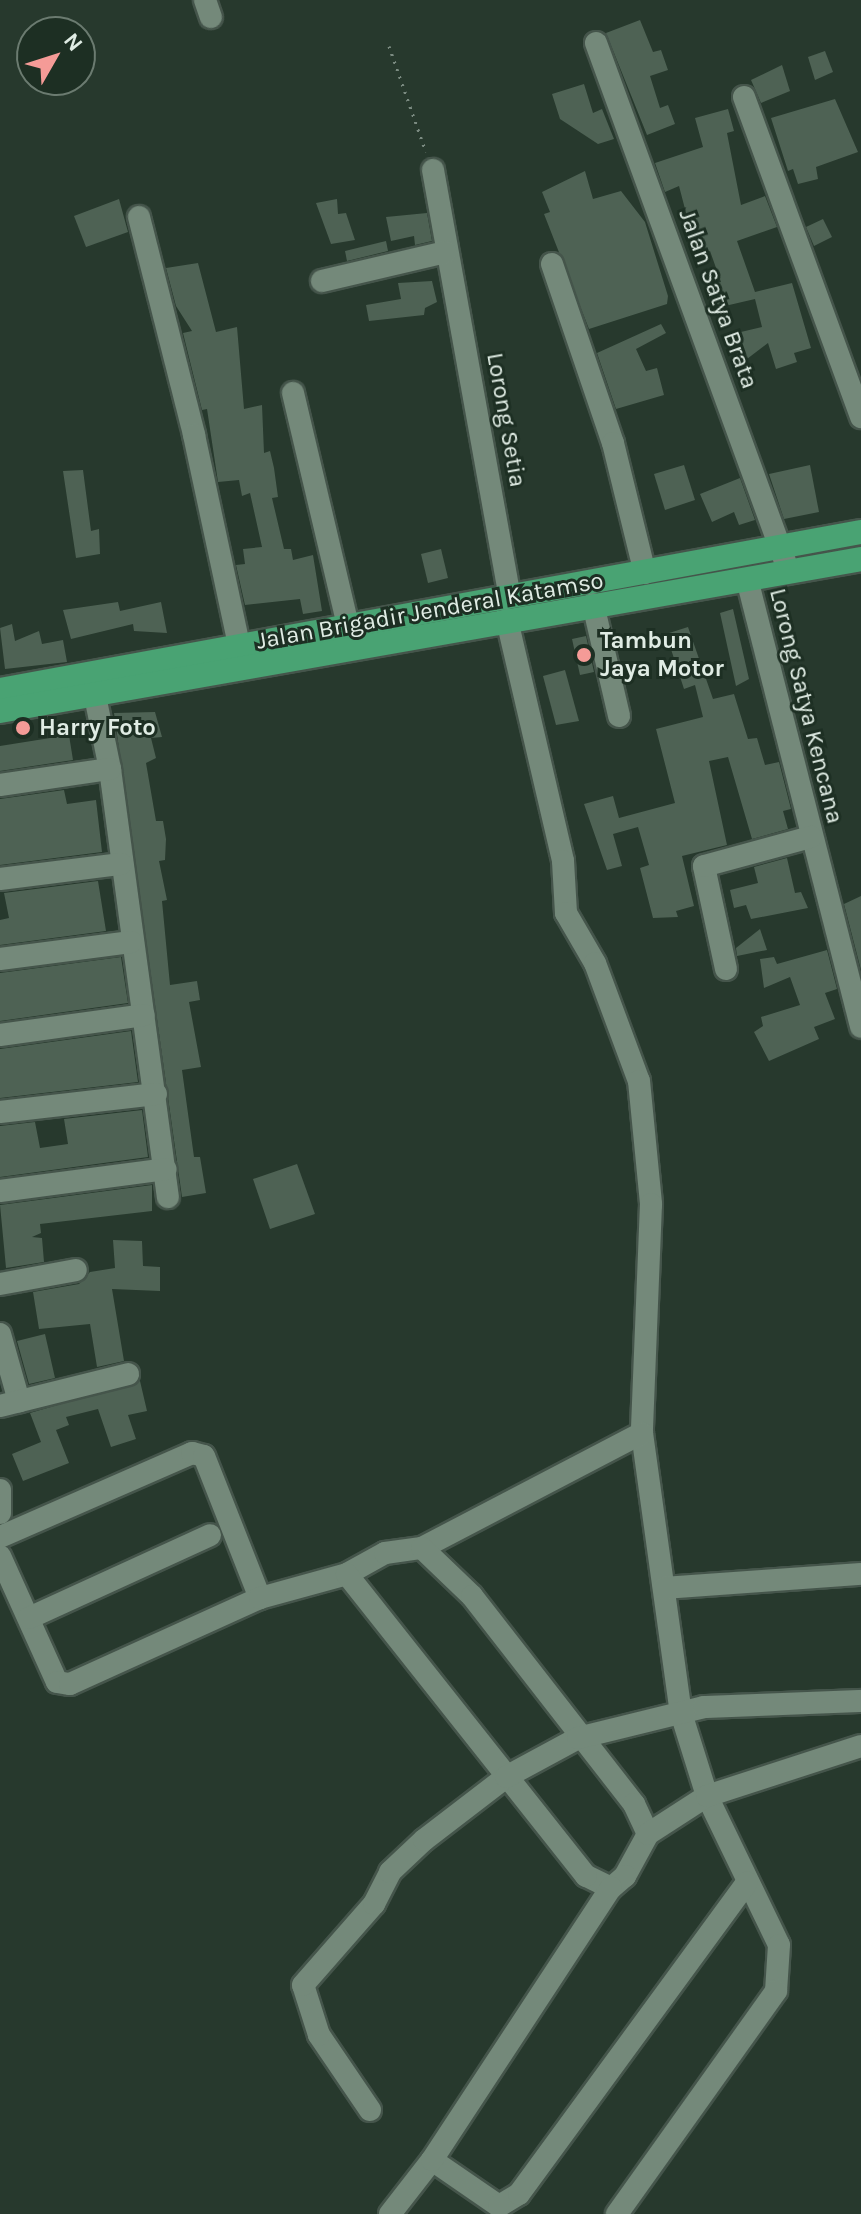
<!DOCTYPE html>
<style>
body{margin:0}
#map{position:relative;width:861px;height:2214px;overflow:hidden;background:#27392d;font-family:Karla,sans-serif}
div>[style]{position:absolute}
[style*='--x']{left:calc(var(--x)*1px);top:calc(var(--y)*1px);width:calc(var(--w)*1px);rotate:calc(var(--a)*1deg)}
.building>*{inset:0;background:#4e6254}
.path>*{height:3px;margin-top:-1.5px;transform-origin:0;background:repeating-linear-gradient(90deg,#7b8b81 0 2px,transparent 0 8px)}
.roads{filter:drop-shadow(2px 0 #45554b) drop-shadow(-2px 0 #45554b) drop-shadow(0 2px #45554b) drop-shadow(0 -2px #45554b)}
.minor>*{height:22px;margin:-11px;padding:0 11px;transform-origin:11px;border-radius:11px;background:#74897a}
.major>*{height:24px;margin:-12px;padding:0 12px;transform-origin:12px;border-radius:12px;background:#49a373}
.dots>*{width:22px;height:22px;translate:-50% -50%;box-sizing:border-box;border:4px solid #1d2f23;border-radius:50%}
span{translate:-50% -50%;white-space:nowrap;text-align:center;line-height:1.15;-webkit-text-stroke:6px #1d2f23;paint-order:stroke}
.street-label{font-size:24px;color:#e0ece4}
.poi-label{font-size:24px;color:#e0ece4;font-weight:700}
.left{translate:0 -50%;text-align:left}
.north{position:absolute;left:16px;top:16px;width:80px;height:80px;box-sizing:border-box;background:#1d2f23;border:2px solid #6b7b70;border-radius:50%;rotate:51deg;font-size:22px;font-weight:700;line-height:32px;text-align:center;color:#e0ece4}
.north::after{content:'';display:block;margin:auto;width:28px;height:36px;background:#f59b97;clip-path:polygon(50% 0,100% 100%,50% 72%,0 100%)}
</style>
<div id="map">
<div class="building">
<div style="clip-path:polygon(640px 20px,653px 52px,661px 50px,668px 70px,650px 76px,660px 108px,668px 105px,675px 124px,647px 135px,606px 33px)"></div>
<div style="clip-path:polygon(825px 51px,833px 72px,815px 80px,808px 57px)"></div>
<div style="clip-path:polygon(782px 65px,790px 91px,761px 103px,751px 80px)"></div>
<div style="clip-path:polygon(584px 84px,593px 113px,602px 109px,614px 139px,598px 144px,560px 119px,552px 94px)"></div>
<div style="clip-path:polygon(835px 99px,858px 152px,816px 167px,818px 179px,798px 184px,793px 169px,788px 171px,771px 118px)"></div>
<div style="clip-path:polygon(728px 109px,734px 131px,727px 133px,741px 205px,765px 196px,777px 227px,737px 241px,755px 292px,792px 283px,811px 348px,794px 353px,797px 362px,776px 369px,768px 343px,743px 362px,730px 343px,728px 335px,762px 327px,755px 299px,712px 309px,706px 285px,721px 282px,710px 251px,697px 255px,679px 186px,665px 192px,655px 163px,703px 147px,695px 118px)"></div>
<div style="clip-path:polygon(585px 171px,593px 199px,621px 191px,645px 222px,668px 296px,667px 304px,589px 329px,544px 214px,550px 212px,542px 192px)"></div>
<div style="clip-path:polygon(119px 199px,128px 232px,86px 247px,74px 216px)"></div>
<div style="clip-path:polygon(337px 199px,338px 214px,346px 213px,355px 240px,331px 244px,316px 203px)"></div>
<div style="clip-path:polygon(427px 213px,432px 241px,415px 245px,414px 236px,391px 241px,386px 217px)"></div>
<div style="clip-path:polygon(823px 219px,832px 237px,814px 246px,806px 227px)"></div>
<div style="clip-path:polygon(386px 241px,388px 251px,347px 261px,345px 251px)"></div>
<div style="clip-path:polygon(198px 263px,216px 332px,237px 327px,244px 409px,262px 405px,264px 453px,270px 451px,274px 468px,278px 497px,272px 498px,284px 549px,291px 549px,293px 560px,313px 555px,322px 611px,303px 614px,300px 599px,245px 605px,236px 565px,245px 564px,243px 549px,262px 547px,250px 493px,242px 496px,239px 480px,218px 482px,207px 409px,202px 410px,183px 333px,192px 331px,176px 306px,166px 268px)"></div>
<div style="clip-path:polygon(432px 281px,437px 302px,425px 308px,424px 315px,369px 321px,366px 305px,401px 299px,398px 283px)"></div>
<div style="clip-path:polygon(661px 324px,666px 333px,636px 349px,646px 371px,657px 368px,664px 395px,616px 409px,597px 353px)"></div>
<div style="clip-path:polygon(684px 465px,695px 500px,665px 510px,654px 474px)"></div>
<div style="clip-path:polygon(810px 465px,819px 512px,784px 519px,769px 474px)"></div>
<div style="clip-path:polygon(83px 470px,91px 531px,99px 529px,100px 554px,76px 558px,63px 471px)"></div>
<div style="clip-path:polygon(740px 478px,755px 520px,739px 525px,734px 512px,712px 522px,700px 494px)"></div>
<div style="clip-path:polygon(441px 549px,448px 578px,428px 583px,421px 554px)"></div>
<div style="clip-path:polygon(118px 602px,120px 611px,161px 602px,167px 633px,134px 631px,133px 624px,71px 639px,63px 610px)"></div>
<div style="clip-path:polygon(733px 609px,749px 679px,736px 686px,720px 613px)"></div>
<div style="clip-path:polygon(12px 624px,15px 641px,39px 631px,42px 644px,63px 640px,67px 662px,5px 669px,0 628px)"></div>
<div style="clip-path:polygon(688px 627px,713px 699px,734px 694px,748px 739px,757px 738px,765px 765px,779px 762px,791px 809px,783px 811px,788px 829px,752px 839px,728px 757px,709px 761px,727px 845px,682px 856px,694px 906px,676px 911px,678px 917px,653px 918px,640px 868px,649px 865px,638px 827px,613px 834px,622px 866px,607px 870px,584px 804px,613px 796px,619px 818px,675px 803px,656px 729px,703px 717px,695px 685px,684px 689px,666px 634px)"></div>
<div style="clip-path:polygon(586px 636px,594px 672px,580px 675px,572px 639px)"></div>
<div style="clip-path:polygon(565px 670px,579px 721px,556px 725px,543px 676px)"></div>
<div style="clip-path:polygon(155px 712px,162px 737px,151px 738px,156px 758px,146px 763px,156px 821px,163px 821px,166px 839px,165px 860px,159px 861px,167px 900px,162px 901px,170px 985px,197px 981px,200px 1000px,189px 1002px,201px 1067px,182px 1070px,194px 1157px,200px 1157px,206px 1193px,182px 1197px,114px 713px)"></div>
<div style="clip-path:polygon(69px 735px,73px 760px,0 771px,0 746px)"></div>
<div style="clip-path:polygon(64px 790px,67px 804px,96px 800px,102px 852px,0 865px,0 799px)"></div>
<div style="clip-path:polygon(787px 858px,795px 893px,801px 892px,808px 908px,751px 919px,746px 905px,734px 908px,730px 890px,758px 883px,754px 867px)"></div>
<div style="clip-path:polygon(98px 881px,106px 931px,0 945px,0 920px,9px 918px,4px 893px)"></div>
<div style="clip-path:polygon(861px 896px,861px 970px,844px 904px)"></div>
<div style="clip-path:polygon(760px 929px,767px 950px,737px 956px,736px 948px)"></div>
<div style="clip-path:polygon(827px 950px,837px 989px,825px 993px,835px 1019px,814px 1027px,819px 1039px,769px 1061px,754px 1032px,763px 1026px,761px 1017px,800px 1005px,790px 977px,764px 988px,760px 959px,774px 957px,777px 964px)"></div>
<div style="clip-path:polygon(121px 957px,128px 1003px,0 1021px,0 973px)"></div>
<div style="clip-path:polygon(131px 1031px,138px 1082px,0 1098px,0 1049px)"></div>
<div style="clip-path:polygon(142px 1110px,148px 1157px,0 1177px,0 1126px,35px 1122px,40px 1148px,68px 1144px,64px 1119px)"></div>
<div style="clip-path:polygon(297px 1164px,315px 1214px,270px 1229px,253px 1179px)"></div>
<div style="clip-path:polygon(152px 1185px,152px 1211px,40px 1224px,41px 1233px,32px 1237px,42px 1238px,44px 1262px,6px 1268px,0 1205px)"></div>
<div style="clip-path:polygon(113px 1240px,142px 1241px,143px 1266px,160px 1267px,160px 1291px,112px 1289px,124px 1361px,97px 1367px,90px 1324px,39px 1329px,33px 1292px,79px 1284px,90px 1272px,115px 1268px)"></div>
<div style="clip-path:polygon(45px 1334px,55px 1378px,29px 1384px,17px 1341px)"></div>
<div style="clip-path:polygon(140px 1381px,147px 1411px,128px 1415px,136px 1439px,111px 1447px,98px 1409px,66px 1417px,69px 1425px,56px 1430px,69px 1463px,23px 1481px,12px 1454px,41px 1442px,30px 1413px)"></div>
</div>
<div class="path">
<div style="--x:389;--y:46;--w:112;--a:70.8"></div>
</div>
<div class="roads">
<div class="minor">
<div style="--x:205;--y:0;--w:18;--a:71"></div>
<div style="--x:596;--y:43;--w:555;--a:69.96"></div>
<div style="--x:744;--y:97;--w:341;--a:69.9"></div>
<div style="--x:433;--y:170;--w:434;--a:79.8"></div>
<div style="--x:139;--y:217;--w:225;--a:75.8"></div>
<div style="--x:194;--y:435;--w:215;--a:77.9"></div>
<div style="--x:552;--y:264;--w:189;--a:71.2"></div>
<div style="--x:613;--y:443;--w:134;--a:76.2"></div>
<div style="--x:322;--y:281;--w:127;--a:-13.2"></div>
<div style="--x:293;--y:393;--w:239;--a:76.7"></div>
<div style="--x:748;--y:583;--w:458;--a:75.7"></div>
<div style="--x:593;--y:604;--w:115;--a:76.9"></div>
<div style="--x:507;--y:620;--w:247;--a:76.9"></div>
<div style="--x:563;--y:861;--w:52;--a:86.7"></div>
<div style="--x:566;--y:913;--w:58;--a:59.9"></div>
<div style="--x:595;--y:963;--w:126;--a:69.6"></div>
<div style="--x:639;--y:1081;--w:124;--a:84.4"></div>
<div style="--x:651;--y:1204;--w:229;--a:92.3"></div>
<div style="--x:642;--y:1433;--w:283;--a:82.1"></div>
<div style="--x:681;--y:1713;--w:87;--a:72.6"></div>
<div style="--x:707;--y:1796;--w:165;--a:64.2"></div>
<div style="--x:779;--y:1945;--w:46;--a:93.7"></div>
<div style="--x:776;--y:1991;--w:274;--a:125.5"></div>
<div style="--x:95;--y:696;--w:75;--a:78.4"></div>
<div style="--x:110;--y:769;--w:432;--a:82.3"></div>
<div style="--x:0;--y:785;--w:111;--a:-8.3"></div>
<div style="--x:0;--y:879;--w:122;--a:-7.1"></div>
<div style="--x:0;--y:959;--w:132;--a:-7.4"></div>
<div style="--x:726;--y:969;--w:105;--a:-102.1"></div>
<div style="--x:704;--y:866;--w:111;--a:-15.2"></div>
<div style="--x:0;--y:1035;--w:145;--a:-7.9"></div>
<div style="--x:0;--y:1112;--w:157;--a:-6.6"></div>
<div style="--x:0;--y:1191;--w:167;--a:-7.5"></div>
<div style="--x:0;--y:1284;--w:77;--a:-10.4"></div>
<div style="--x:0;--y:1334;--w:70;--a:74.2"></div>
<div style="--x:0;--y:1406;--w:132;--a:-14"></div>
<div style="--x:0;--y:1490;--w:23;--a:90"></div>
<div style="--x:0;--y:1537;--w:210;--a:-23.6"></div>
<div style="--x:192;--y:1453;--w:12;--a:14"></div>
<div style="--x:204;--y:1456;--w:153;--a:68.5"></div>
<div style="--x:422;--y:1548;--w:248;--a:-27.6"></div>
<div style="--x:0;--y:1556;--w:138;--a:65.7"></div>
<div style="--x:57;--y:1682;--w:13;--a:9"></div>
<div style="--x:70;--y:1684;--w:209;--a:-24.4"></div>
<div style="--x:260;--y:1598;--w:90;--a:-15.4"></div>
<div style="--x:347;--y:1574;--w:43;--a:-28.9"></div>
<div style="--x:385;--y:1553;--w:37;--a:-8"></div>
<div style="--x:422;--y:1548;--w:69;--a:43.8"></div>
<div style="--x:472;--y:1596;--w:264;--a:52.1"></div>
<div style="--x:634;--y:1804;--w:33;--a:65"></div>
<div style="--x:648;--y:1834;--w:48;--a:118.7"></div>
<div style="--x:625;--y:1876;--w:18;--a:139"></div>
<div style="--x:611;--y:1888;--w:28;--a:-154"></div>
<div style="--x:586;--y:1876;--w:385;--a:-128.4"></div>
<div style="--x:664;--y:1588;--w:197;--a:-4.1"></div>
<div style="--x:29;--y:1618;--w:199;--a:-24.6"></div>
<div style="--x:648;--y:1834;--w:70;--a:-32.8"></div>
<div style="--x:707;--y:1796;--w:162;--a:-18"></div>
<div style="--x:370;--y:2110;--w:91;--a:-124.2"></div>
<div style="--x:319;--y:2035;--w:52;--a:-107.7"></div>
<div style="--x:303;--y:1985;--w:108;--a:-48.8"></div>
<div style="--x:374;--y:1904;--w:36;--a:-63"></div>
<div style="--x:390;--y:1872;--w:47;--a:-43.3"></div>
<div style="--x:424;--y:1840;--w:103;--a:-37.5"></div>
<div style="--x:506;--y:1777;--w:82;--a:-28.4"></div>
<div style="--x:578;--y:1738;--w:130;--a:-13.8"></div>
<div style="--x:704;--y:1707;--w:157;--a:-2.2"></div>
<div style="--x:432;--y:2160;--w:81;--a:34.5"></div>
<div style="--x:499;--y:2206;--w:23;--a:-31"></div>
<div style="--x:519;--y:2194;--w:386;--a:-53.8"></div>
<div style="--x:390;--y:2214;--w:68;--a:-52.1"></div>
<div style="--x:432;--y:2160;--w:326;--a:-56.7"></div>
</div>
<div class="major">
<div style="--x:0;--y:690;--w:875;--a:-10.4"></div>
<div style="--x:0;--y:711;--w:874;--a:-10.01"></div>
</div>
</div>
<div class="dots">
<div style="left:584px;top:655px;background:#f59b97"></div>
<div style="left:23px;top:728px;background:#f59b97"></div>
</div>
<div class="street-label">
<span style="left:718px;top:299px;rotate:70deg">Jalan Satya Brata</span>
<span style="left:506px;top:420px;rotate:80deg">Lorong Setia</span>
<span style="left:430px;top:611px;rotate:-10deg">Jalan Brigadir Jenderal Katamso</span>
<span style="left:806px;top:706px;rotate:76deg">Lorong Satya Kencana</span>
</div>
<div class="poi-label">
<span class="left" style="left:600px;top:655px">Tambun<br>Jaya Motor</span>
<span class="left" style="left:39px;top:728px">Harry Foto</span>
</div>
<div class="north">N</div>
</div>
